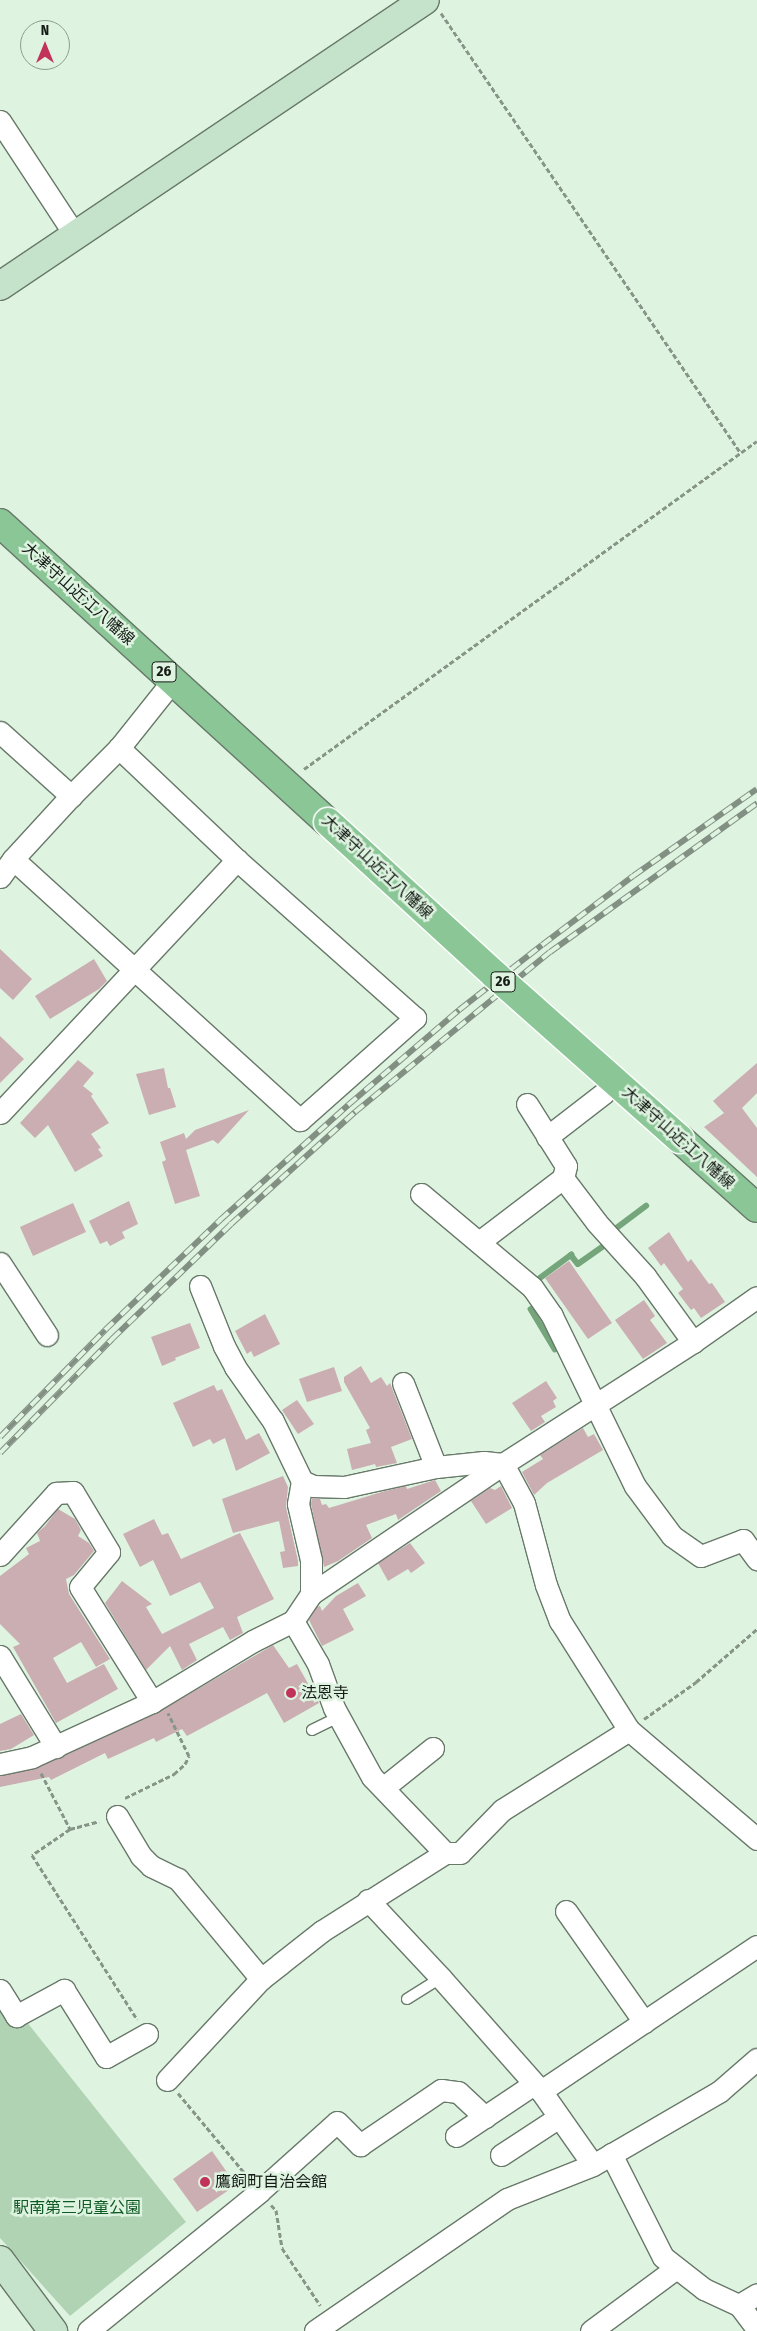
<!DOCTYPE html>
<meta charset="utf-8">
<style>
body{margin:0}
#map{position:relative;width:757px;height:2331px;overflow:hidden;background:#dff3e1;font-family:"Fira Sans Condensed","Noto Sans JP",sans-serif}
div>[style]{position:absolute}
[style*='--x']{left:calc(var(--x)*1px);top:calc(var(--y)*1px);width:calc(var(--w)*1px);rotate:calc(var(--a)*1deg)}
.green>*{inset:0;background:#b0d4b3}
.stream>*{height:5.5px;margin:-2.75px;padding:0 2.75px;transform-origin:2.75px;border-radius:2.75px;background:#75a67b}
.building>*{inset:0;background:#caaeb2}
.path>*{height:3px;margin-top:-1.5px;transform-origin:0;background:repeating-linear-gradient(90deg,#869588 0 5px,transparent 0 7.5px)}
.roads{filter:drop-shadow(1px 0 #687969) drop-shadow(-1px 0 #687969) drop-shadow(0 1px #687969) drop-shadow(0 -1px #687969)}
.lane>*{height:10px;margin:-5px;padding:0 5px;transform-origin:5px;border-radius:5px;background:#fff}
.street>*{height:21px;margin:-10.5px;padding:0 10.5px;transform-origin:10.5px;border-radius:10.5px;background:#fff}
.secondary>*{height:28px;margin:-14px;padding:0 14px;transform-origin:14px;border-radius:14px;background:#c5e2cb}
.primary>*{height:28px;margin:-14px;padding:0 14px;transform-origin:14px;border-radius:14px;background:#8bc697}
.rail>*{height:5.5px;margin-top:-2.75px;transform-origin:0;background:repeating-linear-gradient(90deg,#dff3e1 0 11px,#829083 0 22px);box-sizing:border-box;border-block:1px solid #829083}
.bridges{filter:drop-shadow(1px 0 #fff) drop-shadow(-1px 0 #fff) drop-shadow(0 1px #fff) drop-shadow(0 -1px #fff)}
.primary-bridge>*{height:28px;margin:-14px;padding:0 14px;transform-origin:14px;border-radius:14px;background:#8bc697}
.dots>*{width:14px;height:14px;translate:-50% -50%;box-sizing:border-box;border:2px solid #dff3e1;border-radius:50%}
span{translate:-50% -50%;white-space:nowrap;text-align:center;line-height:1.15;-webkit-text-stroke:5px #dff3e1;paint-order:stroke}
.shield-label span{padding:1px 4px;background:#dff3e1;border:1px solid;border-radius:4px;-webkit-text-stroke-width:0}
.shield-label{font-size:15px;color:#141b15;font-weight:700}
.street-label{font-size:16px;color:#141b15}
.poi-label{font-size:16px;color:#141b15}
.left{translate:0 -50%;text-align:left}
.park-label{font-size:16px;color:#0d5923}
.north{position:absolute;left:20px;top:20px;width:50px;height:50px;box-sizing:border-box;background:#dff3e1;border:1px solid #8e9d8f;border-radius:50%;rotate:0deg;font-size:14px;font-weight:700;line-height:20px;text-align:center;color:#141b15}
.north::after{content:'';display:block;margin:auto;width:18px;height:22px;background:#c2335b;clip-path:polygon(50% 0,100% 100%,50% 72%,0 100%)}
</style>
<div id="map">
<div class="green">
<div style="clip-path:polygon(0 2006px,15px 2029px,26px 2021px,186px 2222px,70px 2316px,0 2238px)"></div>
</div>
<div class="stream">
<div style="--x:614;--y:1230;--w:40;--a:-37"></div>
<div style="--x:536;--y:1281;--w:44;--a:-36.6"></div>
<div style="--x:571;--y:1255;--w:11;--a:52"></div>
<div style="--x:578;--y:1264;--w:32;--a:-35"></div>
<div style="--x:531;--y:1309;--w:47;--a:59"></div>
</div>
<div class="building">
<div style="clip-path:polygon(0 949px,32px 979px,13px 1000px,0 988px)"></div>
<div style="clip-path:polygon(94px 959px,107px 981px,99px 989px,50px 1019px,35px 996px)"></div>
<div style="clip-path:polygon(0 1036px,24px 1059px,0 1083px)"></div>
<div style="clip-path:polygon(78px 1060px,94px 1073px,83px 1086px,93px 1094px,91px 1096px,109px 1123px,91px 1134px,101px 1148px,98px 1149px,103px 1156px,75px 1172px,48px 1125px,35px 1138px,20px 1123px)"></div>
<div style="clip-path:polygon(757px 1063px,757px 1093px,742px 1108px,757px 1128px,757px 1177px,704px 1127px,724px 1113px,713px 1101px)"></div>
<div style="clip-path:polygon(164px 1068px,168px 1088px,170px 1088px,176px 1107px,149px 1115px,136px 1074px)"></div>
<div style="clip-path:polygon(249px 1110px,218px 1144px,213px 1140px,186px 1150px,200px 1196px,175px 1204px,162px 1162px,166px 1160px,160px 1142px,184px 1133px,186px 1139px,195px 1130px)"></div>
<div style="clip-path:polygon(129px 1201px,138px 1224px,122px 1232px,125px 1238px,110px 1246px,107px 1241px,100px 1244px,89px 1221px)"></div>
<div style="clip-path:polygon(73px 1203px,86px 1232px,33px 1256px,20px 1227px)"></div>
<div style="clip-path:polygon(669px 1232px,688px 1262px,691px 1259px,709px 1284px,712px 1283px,725px 1302px,701px 1318px,694px 1308px,691px 1310px,678px 1293px,683px 1289px,664px 1263px,661px 1266px,648px 1248px)"></div>
<div style="clip-path:polygon(569px 1261px,612px 1323px,588px 1339px,545px 1278px)"></div>
<div style="clip-path:polygon(644px 1300px,655px 1316px,650px 1320px,667px 1343px,643px 1359px,615px 1320px)"></div>
<div style="clip-path:polygon(265px 1314px,280px 1344px,254px 1357px,251px 1351px,247px 1354px,235px 1331px)"></div>
<div style="clip-path:polygon(190px 1323px,200px 1348px,175px 1358px,176px 1360px,162px 1366px,151px 1337px)"></div>
<div style="clip-path:polygon(361px 1366px,371px 1383px,381px 1377px,387px 1386px,390px 1383px,412px 1439px,391px 1447px,397px 1463px,376px 1467px,375px 1464px,352px 1470px,347px 1449px,371px 1443px,366px 1430px,370px 1428px,344px 1382px,344px 1377px)"></div>
<div style="clip-path:polygon(334px 1367px,342px 1391px,307px 1402px,299px 1379px)"></div>
<div style="clip-path:polygon(546px 1381px,557px 1398px,553px 1401px,556px 1407px,541px 1416px,545px 1422px,531px 1431px,512px 1403px)"></div>
<div style="clip-path:polygon(214px 1385px,217px 1391px,222px 1389px,246px 1440px,259px 1433px,270px 1453px,236px 1471px,225px 1438px,213px 1444px,210px 1439px,193px 1447px,173px 1403px)"></div>
<div style="clip-path:polygon(297px 1400px,314px 1424px,298px 1434px,282px 1410px)"></div>
<div style="clip-path:polygon(583px 1428px,588px 1437px,594px 1434px,603px 1450px,547px 1483px,534px 1495px,522px 1472px,543px 1459px,540px 1455px)"></div>
<div style="clip-path:polygon(283px 1476px,288px 1487px,286px 1507px,298px 1561px,298px 1566px,283px 1568px,280px 1552px,285px 1551px,279px 1521px,233px 1533px,222px 1499px)"></div>
<div style="clip-path:polygon(435px 1480px,441px 1491px,398px 1520px,396px 1514px,366px 1525px,372px 1538px,338px 1561px,324px 1567px,311px 1504px,312px 1498px,320px 1499px,322px 1505px,326px 1504px,329px 1508px,385px 1491px,406px 1486px,407px 1489px)"></div>
<div style="clip-path:polygon(501px 1486px,512px 1508px,486px 1524px,471px 1501px,490px 1488px,495px 1490px)"></div>
<div style="clip-path:polygon(58px 1509px,75px 1519px,81px 1530px,78px 1536px,89px 1543px,94px 1551px,74px 1575px,66px 1579px,69px 1594px,110px 1659px,96px 1667px,81px 1642px,53px 1658px,67px 1683px,104px 1664px,118px 1689px,56px 1723px,13px 1647px,20px 1644px,0 1624px,0 1576px,29px 1554px,26px 1548px,40px 1541px,37px 1533px,45px 1526px)"></div>
<div style="clip-path:polygon(154px 1519px,162px 1535px,168px 1533px,181px 1559px,240px 1533px,274px 1599px,237px 1617px,243px 1633px,230px 1640px,223px 1627px,189px 1644px,197px 1660px,182px 1670px,170px 1646px,146px 1670px,105px 1603px,122px 1581px,152px 1604px,146px 1607px,162px 1634px,214px 1608px,200px 1582px,170px 1596px,153px 1560px,140px 1567px,123px 1534px)"></div>
<div style="clip-path:polygon(410px 1543px,425px 1563px,411px 1573px,408px 1569px,388px 1581px,378px 1563px)"></div>
<div style="clip-path:polygon(358px 1583px,366px 1596px,343px 1609px,354px 1630px,322px 1646px,309px 1620px,317px 1607px,320px 1606px,322px 1611px,336px 1596px)"></div>
<div style="clip-path:polygon(273px 1645px,289px 1668px,297px 1664px,319px 1703px,284px 1723px,267px 1693px,187px 1736px,182px 1729px,156px 1742px,154px 1738px,108px 1759px,105px 1753px,51px 1780px,49px 1777px,0 1787px,0 1776px,37px 1768px,157px 1713px)"></div>
<div style="clip-path:polygon(21px 1714px,34px 1735px,11px 1749px,0 1751px,0 1724px)"></div>
<div style="clip-path:polygon(212px 2151px,236px 2185px,197px 2212px,173px 2179px)"></div>
</div>
<div class="path">
<div style="--x:441;--y:13;--w:531;--a:55.74"></div>
<div style="--x:304;--y:769;--w:559;--a:-35.91"></div>
<div style="--x:644;--y:1719;--w:64;--a:-35.4"></div>
<div style="--x:696;--y:1682;--w:81;--a:-41"></div>
<div style="--x:41;--y:1773;--w:63;--a:62.6"></div>
<div style="--x:70;--y:1829;--w:46;--a:145.6"></div>
<div style="--x:32;--y:1855;--w:195;--a:57.4"></div>
<div style="--x:125;--y:1798;--w:55;--a:-26.1"></div>
<div style="--x:174;--y:1774;--w:15;--a:-42"></div>
<div style="--x:185;--y:1764;--w:9;--a:-63"></div>
<div style="--x:189;--y:1756;--w:48;--a:-116"></div>
<div style="--x:70;--y:1829;--w:30;--a:-15"></div>
<div style="--x:178;--y:2093;--w:109;--a:50.2"></div>
<div style="--x:271;--y:2205;--w:7;--a:45"></div>
<div style="--x:276;--y:2210;--w:38;--a:81"></div>
<div style="--x:282;--y:2248;--w:69;--a:56.3"></div>
</div>
<div class="roads">
<div class="lane">
<div style="--x:312;--y:1730;--w:30;--a:-26"></div>
<div style="--x:407;--y:1999;--w:40;--a:-32"></div>
</div>
<div class="street">
<div style="--x:0;--y:121;--w:136;--a:56.7"></div>
<div style="--x:0;--y:732;--w:96;--a:42"></div>
<div style="--x:13;--y:859;--w:388;--a:42.3"></div>
<div style="--x:300;--y:1120;--w:154;--a:-41.6"></div>
<div style="--x:415;--y:1018;--w:238;--a:-138.4"></div>
<div style="--x:237;--y:860;--w:163;--a:-136.5"></div>
<div style="--x:0;--y:877;--w:22;--a:-54"></div>
<div style="--x:13;--y:859;--w:86;--a:-47.4"></div>
<div style="--x:71;--y:796;--w:68;--a:-45"></div>
<div style="--x:119;--y:748;--w:87;--a:-51.5"></div>
<div style="--x:527;--y:1104;--w:73;--a:57.8"></div>
<div style="--x:566;--y:1166;--w:12;--a:104"></div>
<div style="--x:563;--y:1178;--w:56;--a:52.9"></div>
<div style="--x:597;--y:1223;--w:72;--a:47.8"></div>
<div style="--x:645;--y:1276;--w:82;--a:54"></div>
<div style="--x:0;--y:1113;--w:347;--a:-46.9"></div>
<div style="--x:547;--y:1137;--w:72;--a:-37.7"></div>
<div style="--x:421;--y:1194;--w:145;--a:40"></div>
<div style="--x:532;--y:1287;--w:35;--a:55"></div>
<div style="--x:552;--y:1316;--w:189;--a:64"></div>
<div style="--x:635;--y:1486;--w:62;--a:53.5"></div>
<div style="--x:672;--y:1536;--w:35;--a:35"></div>
<div style="--x:701;--y:1556;--w:45;--a:-20.9"></div>
<div style="--x:743;--y:1540;--w:24;--a:54"></div>
<div style="--x:479;--y:1242;--w:106;--a:-37.3"></div>
<div style="--x:0;--y:1263;--w:86;--a:56.9"></div>
<div style="--x:200;--y:1286;--w:65;--a:68.2"></div>
<div style="--x:224;--y:1346;--w:24;--a:62"></div>
<div style="--x:235;--y:1367;--w:66;--a:54.9"></div>
<div style="--x:273;--y:1421;--w:67;--a:64.2"></div>
<div style="--x:302;--y:1481;--w:12;--a:24"></div>
<div style="--x:313;--y:1486;--w:31;--a:2"></div>
<div style="--x:344;--y:1487;--w:94;--a:-12.3"></div>
<div style="--x:436;--y:1467;--w:48;--a:-5.9"></div>
<div style="--x:484;--y:1462;--w:19;--a:6"></div>
<div style="--x:403;--y:1383;--w:90;--a:68.6"></div>
<div style="--x:503;--y:1464;--w:44;--a:61.7"></div>
<div style="--x:524;--y:1503;--w:85;--a:75"></div>
<div style="--x:546;--y:1585;--w:39;--a:69"></div>
<div style="--x:560;--y:1621;--w:129;--a:57.7"></div>
<div style="--x:629;--y:1730;--w:168;--a:40.4"></div>
<div style="--x:302;--y:1481;--w:23;--a:100"></div>
<div style="--x:298;--y:1504;--w:57;--a:76.9"></div>
<div style="--x:311;--y:1560;--w:34;--a:90"></div>
<div style="--x:0;--y:1555;--w:84;--a:-47.9"></div>
<div style="--x:56;--y:1493;--w:17;--a:-3"></div>
<div style="--x:73;--y:1492;--w:70;--a:59"></div>
<div style="--x:109;--y:1552;--w:45;--a:129.6"></div>
<div style="--x:80;--y:1587;--w:136;--a:57.9"></div>
<div style="--x:0;--y:1656;--w:107;--a:58.4"></div>
<div style="--x:0;--y:1764;--w:33;--a:-12"></div>
<div style="--x:32;--y:1757;--w:132;--a:-24.6"></div>
<div style="--x:152;--y:1702;--w:118;--a:-31.1"></div>
<div style="--x:253;--y:1641;--w:45;--a:-26.6"></div>
<div style="--x:293;--y:1621;--w:32;--a:-56"></div>
<div style="--x:311;--y:1594;--w:232;--a:-34.1"></div>
<div style="--x:503;--y:1464;--w:226;--a:-32.7"></div>
<div style="--x:693;--y:1342;--w:78;--a:-35.1"></div>
<div style="--x:383;--y:1788;--w:64;--a:-38.7"></div>
<div style="--x:117;--y:1816;--w:47;--a:59"></div>
<div style="--x:141;--y:1856;--w:14;--a:45"></div>
<div style="--x:151;--y:1866;--w:30;--a:26"></div>
<div style="--x:178;--y:1879;--w:130;--a:50.3"></div>
<div style="--x:445;--y:1853;--w:15;--a:0"></div>
<div style="--x:460;--y:1853;--w:60;--a:-45.7"></div>
<div style="--x:502;--y:1810;--w:150;--a:-32.2"></div>
<div style="--x:368;--y:1900;--w:107;--a:46.9"></div>
<div style="--x:441;--y:1978;--w:151;--a:48.5"></div>
<div style="--x:541;--y:2091;--w:90;--a:54.9"></div>
<div style="--x:566;--y:1911;--w:136;--a:54.9"></div>
<div style="--x:0;--y:1990;--w:31;--a:58"></div>
<div style="--x:16;--y:2016;--w:55;--a:-28.4"></div>
<div style="--x:64;--y:1990;--w:79;--a:57.9"></div>
<div style="--x:106;--y:2057;--w:47;--a:-29.3"></div>
<div style="--x:167;--y:2080;--w:138;--a:-47.1"></div>
<div style="--x:261;--y:1979;--w:24;--a:-38"></div>
<div style="--x:280;--y:1964;--w:53;--a:-38.2"></div>
<div style="--x:322;--y:1931;--w:146;--a:-32.4"></div>
<div style="--x:445;--y:1853;--w:105;--a:-133.8"></div>
<div style="--x:372;--y:1777;--w:79;--a:-118.8"></div>
<div style="--x:334;--y:1708;--w:47;--a:-110"></div>
<div style="--x:318;--y:1664;--w:50;--a:-120.2"></div>
<div style="--x:541;--y:2091;--w:260;--a:-33.9"></div>
<div style="--x:456;--y:2136;--w:94;--a:-33.7"></div>
<div style="--x:611;--y:2154;--w:115;--a:63.2"></div>
<div style="--x:663;--y:2257;--w:52;--a:38"></div>
<div style="--x:704;--y:2289;--w:38;--a:25"></div>
<div style="--x:739;--y:2305;--w:30;--a:53"></div>
<div style="--x:501;--y:2155;--w:69;--a:-33.2"></div>
<div style="--x:739;--y:2305;--w:21;--a:-31"></div>
<div style="--x:88;--y:2331;--w:222;--a:-39.1"></div>
<div style="--x:260;--y:2191;--w:103;--a:-41.9"></div>
<div style="--x:337;--y:2122;--w:33;--a:45"></div>
<div style="--x:360;--y:2145;--w:98;--a:-34.2"></div>
<div style="--x:441;--y:2090;--w:17;--a:7"></div>
<div style="--x:458;--y:2092;--w:37;--a:43"></div>
<div style="--x:315;--y:2331;--w:233;--a:-34.5"></div>
<div style="--x:507;--y:2199;--w:92;--a:-21.6"></div>
<div style="--x:593;--y:2165;--w:147;--a:-30.2"></div>
<div style="--x:720;--y:2091;--w:49;--a:-40.9"></div>
<div style="--x:591;--y:2331;--w:106;--a:-36.5"></div>
</div>
<div class="secondary">
<div style="--x:0;--y:286;--w:512;--a:-33.94"></div>
<div style="--x:0;--y:2260;--w:89;--a:53.3"></div>
</div>
<div class="primary">
<div style="--x:0;--y:523;--w:444;--a:42.4"></div>
<div style="--x:680;--y:1139;--w:103;--a:41.9"></div>
</div>
</div>
<div class="rail">
<div style="--x:0;--y:1437;--w:150;--a:-45.5"></div>
<div style="--x:105;--y:1330;--w:159;--a:-43.7"></div>
<div style="--x:220;--y:1220;--w:172;--a:-41.9"></div>
<div style="--x:348;--y:1105;--w:146;--a:-40.6"></div>
<div style="--x:459;--y:1010;--w:105;--a:-38.1"></div>
<div style="--x:542;--y:945;--w:114;--a:-37.2"></div>
<div style="--x:633;--y:876;--w:151;--a:-35.1"></div>
<div style="--x:0;--y:1453;--w:160;--a:-45.5"></div>
<div style="--x:112;--y:1339;--w:165;--a:-44"></div>
<div style="--x:231;--y:1224;--w:167;--a:-42.1"></div>
<div style="--x:355;--y:1112;--w:252;--a:-39.4"></div>
<div style="--x:550;--y:952;--w:255;--a:-35.7"></div>
</div>
<div class="bridges">
<div class="primary-bridge">
<div style="--x:328;--y:822;--w:226;--a:42.5"></div>
<div style="--x:495;--y:975;--w:247;--a:41.6"></div>
</div>
</div>
<div class="dots">
<div style="left:291px;top:1693px;background:#c2335b"></div>
<div style="left:205px;top:2182px;background:#c2335b"></div>
</div>
<div class="shield-label">
<span style="left:164px;top:672px">26</span>
<span style="left:503px;top:982px">26</span>
</div>
<div class="street-label">
<span style="left:78px;top:594px;rotate:42deg">大津守山近江八幡線</span>
<span style="left:377px;top:867px;rotate:43deg">大津守山近江八幡線</span>
<span style="left:678px;top:1138px;rotate:42deg">大津守山近江八幡線</span>
</div>
<div class="poi-label">
<span class="left" style="left:301px;top:1693px">法恩寺</span>
<span class="left" style="left:215px;top:2182px">鷹飼町自治会館</span>
</div>
<div class="park-label">
<span style="left:77px;top:2208px">駅南第三児童公園</span>
</div>
<div class="north">N</div>
</div>
